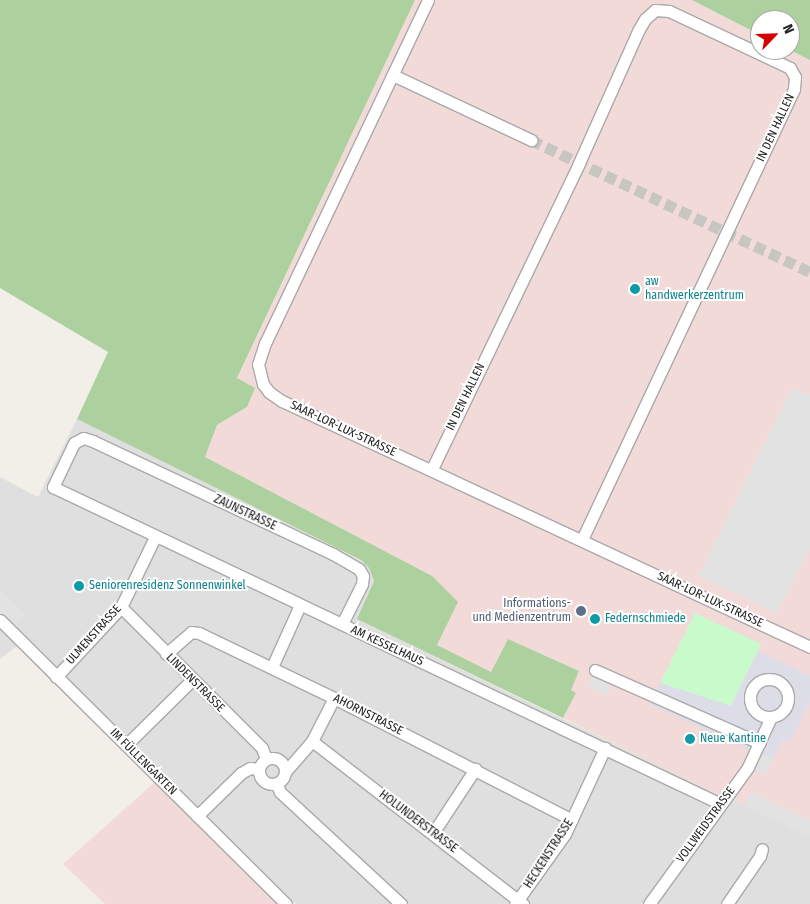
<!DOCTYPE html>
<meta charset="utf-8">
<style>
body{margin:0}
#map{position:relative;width:810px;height:904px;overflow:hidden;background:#f2efe9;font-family:"Fira Sans Condensed",sans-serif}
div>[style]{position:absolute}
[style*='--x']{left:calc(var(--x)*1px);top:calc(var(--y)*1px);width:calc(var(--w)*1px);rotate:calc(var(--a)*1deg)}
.residential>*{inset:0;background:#e0dfdf}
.commercial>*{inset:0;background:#f2dad9}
.forest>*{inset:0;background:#add19e}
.park>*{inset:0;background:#c8facc}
.parking>*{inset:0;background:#e2e2e2}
.plaza>*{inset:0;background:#dddde8}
.minor-tunnel>*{height:11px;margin-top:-5.5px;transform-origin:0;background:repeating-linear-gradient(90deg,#c8c6c1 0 11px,transparent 0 16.5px)}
.roads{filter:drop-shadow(1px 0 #a9a9a9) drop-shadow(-1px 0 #a9a9a9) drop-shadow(0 1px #a9a9a9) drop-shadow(0 -1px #a9a9a9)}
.minor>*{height:11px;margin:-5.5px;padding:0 5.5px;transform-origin:5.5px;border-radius:5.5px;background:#fff}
.minor>.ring{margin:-5.5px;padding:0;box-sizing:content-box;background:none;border:11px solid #fff;border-radius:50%}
.dots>*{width:14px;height:14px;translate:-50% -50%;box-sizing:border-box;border:2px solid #fff;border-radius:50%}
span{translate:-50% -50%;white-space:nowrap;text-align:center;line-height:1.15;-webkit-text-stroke:4px #fff;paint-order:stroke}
.street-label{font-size:12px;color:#222}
.culture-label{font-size:12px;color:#0d838f}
.left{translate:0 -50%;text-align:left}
.service-label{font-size:12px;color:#4e5e75}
.right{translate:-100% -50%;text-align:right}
.north{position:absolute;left:750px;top:10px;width:50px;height:50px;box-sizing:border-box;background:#fff;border:1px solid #a7a7a7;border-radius:50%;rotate:66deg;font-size:14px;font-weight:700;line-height:20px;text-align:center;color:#222}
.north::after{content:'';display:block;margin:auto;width:18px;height:22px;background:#d40000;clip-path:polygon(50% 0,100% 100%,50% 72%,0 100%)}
</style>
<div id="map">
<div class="residential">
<div style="clip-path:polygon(77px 419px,361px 560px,369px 568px,374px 581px,357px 619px,718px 794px,721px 791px,744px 805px,810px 837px,810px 904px,296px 904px,28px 638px,0 659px,0 477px,38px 497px)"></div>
</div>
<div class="commercial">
<div style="clip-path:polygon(415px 0,692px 0,760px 35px,760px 50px,790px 50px,810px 60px,810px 837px,744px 805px,721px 791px,718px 795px,563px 718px,576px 693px,570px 691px,579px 671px,508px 639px,491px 672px,437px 645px,458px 602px,205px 457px,217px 425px,247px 407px,237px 379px)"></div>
<div style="clip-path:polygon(155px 782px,279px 904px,105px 904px,63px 864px)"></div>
</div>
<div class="forest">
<div style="clip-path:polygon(0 0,415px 0,237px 378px,255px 388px,247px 407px,217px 425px,205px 457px,432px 576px,458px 602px,437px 645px,491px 672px,508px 639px,579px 671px,571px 690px,576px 693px,563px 718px,357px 619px,374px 581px,369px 568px,361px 560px,77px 419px,108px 352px,0 288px)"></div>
<div style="clip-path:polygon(692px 0,810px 0,810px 60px,790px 50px,790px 20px,760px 20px,760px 35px)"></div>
</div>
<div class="park">
<div style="clip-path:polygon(695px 613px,761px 644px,731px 706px,660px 683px)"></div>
</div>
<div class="parking">
<div style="clip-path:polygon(792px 388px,810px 396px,810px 546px,777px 613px,699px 576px)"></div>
<div style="clip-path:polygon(0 589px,26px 615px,10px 630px,0 620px)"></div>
<div style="clip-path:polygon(595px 670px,614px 679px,606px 695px,588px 686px)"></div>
<div style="clip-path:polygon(763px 754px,773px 759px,765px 775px,755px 770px)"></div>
<div style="clip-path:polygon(751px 792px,810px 821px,810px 837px,744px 805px)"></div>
</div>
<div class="plaza">
<div style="clip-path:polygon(758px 651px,810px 676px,810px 702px,794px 735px,788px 742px,783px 740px,773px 759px,762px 754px,755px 770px,742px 765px,749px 750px,651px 705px,660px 683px,731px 706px)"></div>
</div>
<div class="minor-tunnel">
<div style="--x:531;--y:140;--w:309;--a:25.3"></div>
</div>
<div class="roads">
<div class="minor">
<div style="--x:428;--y:0;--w:380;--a:115.4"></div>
<div style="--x:265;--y:343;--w:22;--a:108"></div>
<div style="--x:258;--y:364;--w:21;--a:76"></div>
<div style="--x:263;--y:384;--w:10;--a:53"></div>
<div style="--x:269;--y:392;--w:16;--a:35"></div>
<div style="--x:282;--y:401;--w:582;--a:24.98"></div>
<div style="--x:393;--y:75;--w:153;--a:25.2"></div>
<div style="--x:432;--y:469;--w:339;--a:-64.3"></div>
<div style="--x:579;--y:163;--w:145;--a:-65.9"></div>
<div style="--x:638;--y:31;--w:14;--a:-60"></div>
<div style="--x:645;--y:19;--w:13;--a:-42"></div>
<div style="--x:655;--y:10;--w:14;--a:4"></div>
<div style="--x:669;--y:11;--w:134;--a:25.2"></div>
<div style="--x:790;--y:68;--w:10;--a:61"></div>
<div style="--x:795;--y:77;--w:12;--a:95"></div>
<div style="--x:794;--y:89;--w:497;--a:115.2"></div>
<div style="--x:121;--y:607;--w:199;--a:45"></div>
<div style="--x:262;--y:748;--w:12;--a:70"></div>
<div style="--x:0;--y:620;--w:403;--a:44.8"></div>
<div style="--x:342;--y:624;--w:45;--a:-63.4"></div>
<div style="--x:362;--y:584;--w:8;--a:-83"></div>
<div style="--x:363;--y:576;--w:8;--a:-120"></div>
<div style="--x:359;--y:569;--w:30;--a:-150"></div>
<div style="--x:333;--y:554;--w:265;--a:-154.8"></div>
<div style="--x:93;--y:441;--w:10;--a:-163"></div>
<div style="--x:83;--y:438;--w:10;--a:151"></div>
<div style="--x:74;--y:443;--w:49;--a:115.5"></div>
<div style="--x:53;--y:487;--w:739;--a:25.39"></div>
<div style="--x:166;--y:654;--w:33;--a:-41"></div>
<div style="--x:191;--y:632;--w:8;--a:7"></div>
<div style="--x:199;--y:633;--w:150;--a:25.7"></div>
<div style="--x:334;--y:698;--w:267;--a:27.1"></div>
<div style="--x:272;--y:667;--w:68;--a:-65.7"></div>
<div style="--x:595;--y:670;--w:180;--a:23.9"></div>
<div style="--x:56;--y:677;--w:96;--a:-47.1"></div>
<div style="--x:121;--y:607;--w:78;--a:-64.1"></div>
<div class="ring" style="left:750px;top:679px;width:27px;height:27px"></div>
<div style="--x:312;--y:741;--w:267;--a:37.7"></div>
<div style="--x:126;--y:745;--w:93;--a:-44.6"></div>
<div class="ring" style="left:259px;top:758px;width:15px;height:15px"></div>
<div style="--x:285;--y:772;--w:41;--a:-48.9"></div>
<div style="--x:312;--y:741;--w:48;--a:-62.9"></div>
<div style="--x:276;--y:783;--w:10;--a:66"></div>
<div style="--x:280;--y:792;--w:165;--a:42.8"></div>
<div style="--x:197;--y:816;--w:62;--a:-44.3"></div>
<div style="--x:241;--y:773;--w:10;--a:-29"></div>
<div style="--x:250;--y:768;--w:9;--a:6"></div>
<div style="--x:433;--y:833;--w:77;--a:-56.7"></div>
<div style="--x:515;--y:904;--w:86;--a:-54.5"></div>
<div style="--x:565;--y:834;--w:95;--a:-65.1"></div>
<div style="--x:649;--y:904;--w:169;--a:-54.1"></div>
<div style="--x:748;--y:767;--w:55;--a:-65.3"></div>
<div style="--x:727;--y:904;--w:58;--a:-55.5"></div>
<div style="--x:760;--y:856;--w:7;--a:-74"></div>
</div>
</div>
<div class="dots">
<div style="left:635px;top:289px;background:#0f9aa8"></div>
<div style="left:79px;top:586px;background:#0f9aa8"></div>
<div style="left:581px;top:611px;background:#5c6f8a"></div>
<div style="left:595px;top:619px;background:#0f9aa8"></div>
<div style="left:690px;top:739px;background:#0f9aa8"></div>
</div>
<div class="street-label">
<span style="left:776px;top:128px;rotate:-65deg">IN DEN HALLEN</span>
<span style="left:466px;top:397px;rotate:-64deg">IN DEN HALLEN</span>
<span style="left:343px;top:429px;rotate:25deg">SAAR-LOR-LUX-STRASSE</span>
<span style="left:245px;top:513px;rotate:25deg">ZAUNSTRASSE</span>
<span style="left:710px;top:600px;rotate:25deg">SAAR-LOR-LUX-STRASSE</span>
<span style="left:94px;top:635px;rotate:-48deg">ULMENSTRASSE</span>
<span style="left:387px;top:646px;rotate:25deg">AM KESSELHAUS</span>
<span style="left:195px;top:683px;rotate:45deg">LINDENSTRASSE</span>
<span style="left:368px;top:715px;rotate:27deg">AHORNSTRASSE</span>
<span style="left:143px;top:762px;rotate:45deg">IM FÜLLENGARTEN</span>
<span style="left:418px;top:822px;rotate:37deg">HOLUNDERSTRASSE</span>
<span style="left:706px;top:825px;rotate:-54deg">VOLLWEIDSTRASSE</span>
<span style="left:549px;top:854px;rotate:-57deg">HECKENSTRASSE</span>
</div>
<div class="culture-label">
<span class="left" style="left:645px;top:289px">aw<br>handwerkerzentrum</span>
<span class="left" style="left:89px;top:586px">Seniorenresidenz Sonnenwinkel</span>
<span class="left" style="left:605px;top:619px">Federnschmiede</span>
<span class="left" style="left:700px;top:739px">Neue Kantine</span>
</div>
<div class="service-label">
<span class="right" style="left:571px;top:611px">Informations-<br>und Medienzentrum</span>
</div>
<div class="north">N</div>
</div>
